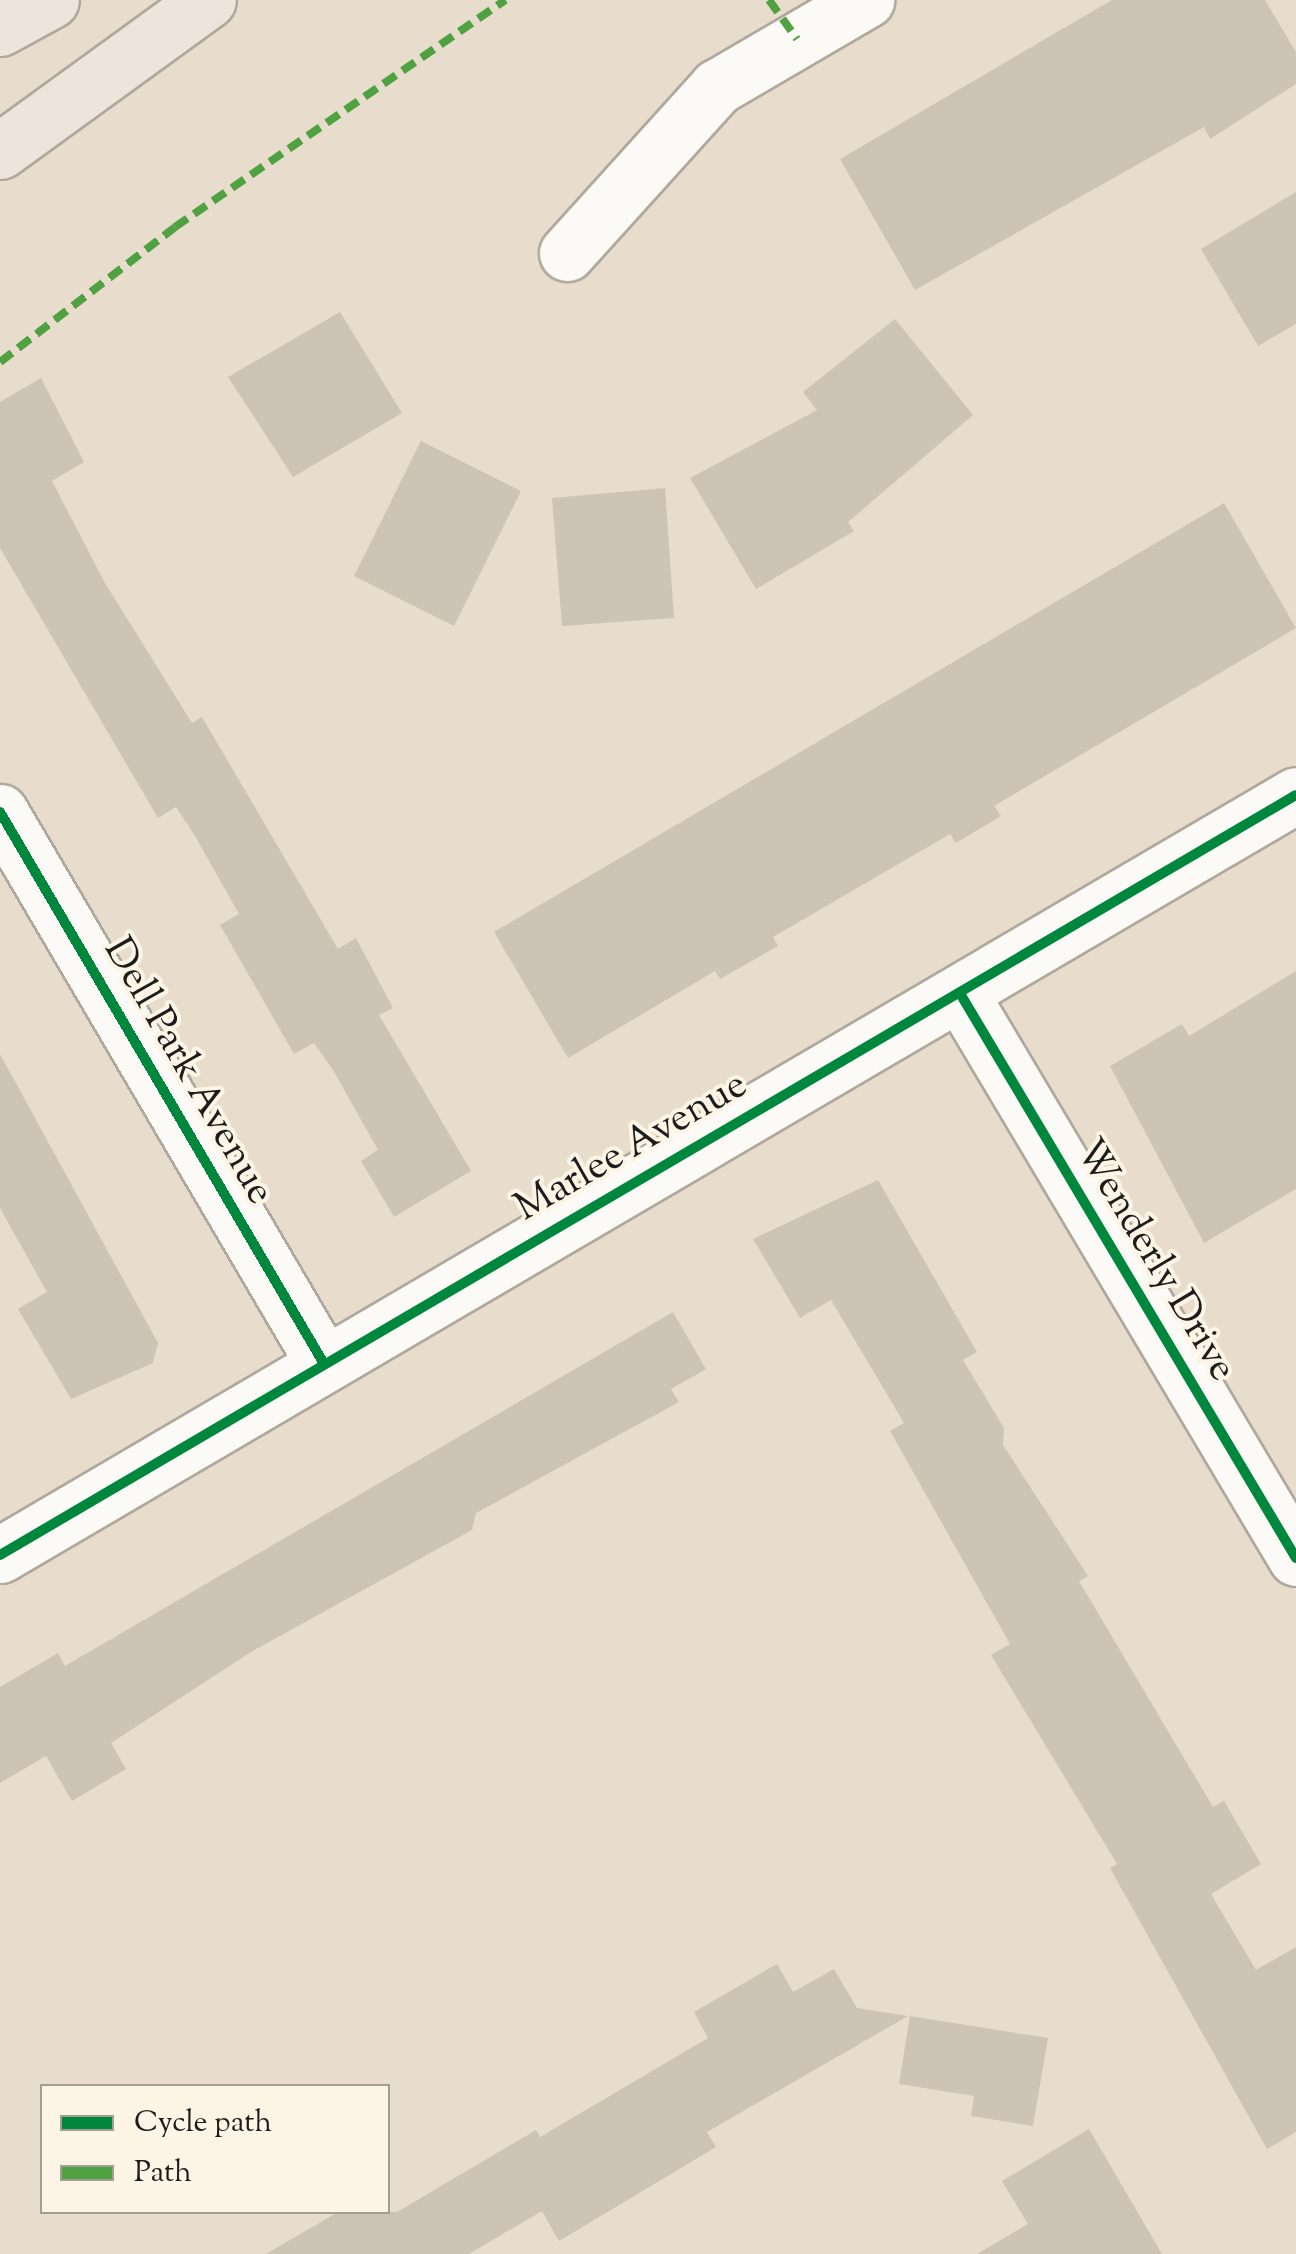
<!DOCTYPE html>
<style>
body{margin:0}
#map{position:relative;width:1296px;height:2254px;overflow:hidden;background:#e8ddcc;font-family:"Sorts Mill Goudy",serif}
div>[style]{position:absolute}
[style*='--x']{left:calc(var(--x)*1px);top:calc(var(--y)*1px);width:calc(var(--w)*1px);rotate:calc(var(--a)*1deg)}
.building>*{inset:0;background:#cec4b5}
.roads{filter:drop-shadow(2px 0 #afa89d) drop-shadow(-2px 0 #afa89d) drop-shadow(0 2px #afa89d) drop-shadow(0 -2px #afa89d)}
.minor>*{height:55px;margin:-27.5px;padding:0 27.5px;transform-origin:27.5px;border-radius:27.5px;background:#fcfaf7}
.highway>*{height:55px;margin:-27.5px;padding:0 27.5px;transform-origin:27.5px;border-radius:27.5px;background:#ede5dc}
.quiet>*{height:8px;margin-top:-4px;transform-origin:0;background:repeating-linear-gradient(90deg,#4fa141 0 15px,transparent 0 23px)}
.cycleway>*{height:10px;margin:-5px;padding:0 5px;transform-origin:5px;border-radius:5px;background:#00873e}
span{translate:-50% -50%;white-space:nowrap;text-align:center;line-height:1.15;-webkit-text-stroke:8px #fcf5e5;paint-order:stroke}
.street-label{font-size:40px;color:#1c1c1c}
.legend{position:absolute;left:40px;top:2084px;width:350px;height:130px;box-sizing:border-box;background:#fcf5e5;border:2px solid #a29e95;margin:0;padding:12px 18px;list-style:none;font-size:30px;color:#1c1c1c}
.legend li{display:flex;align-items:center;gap:20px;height:50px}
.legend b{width:50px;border:2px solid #a29e95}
</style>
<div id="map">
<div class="building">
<div style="clip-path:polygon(1112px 0,1265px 0,1296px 52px,1296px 84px,1210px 139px,1204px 127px,915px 290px,840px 159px)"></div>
<div style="clip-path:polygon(1296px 192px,1296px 324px,1258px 346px,1201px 249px)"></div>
<div style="clip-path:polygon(340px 312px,402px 413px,293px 477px,228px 377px)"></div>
<div style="clip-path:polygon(895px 319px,973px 415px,848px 522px,854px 531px,756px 589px,690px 478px,817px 410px,803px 392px)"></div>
<div style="clip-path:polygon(41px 378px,84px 462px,52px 481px,105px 583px,192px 723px,202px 717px,338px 949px,356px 938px,393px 1008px,379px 1015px,471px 1171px,394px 1217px,361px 1161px,378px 1150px,333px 1070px,314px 1043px,294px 1054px,220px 925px,239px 914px,195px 836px,176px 807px,158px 818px,0 548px,0 402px)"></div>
<div style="clip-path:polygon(421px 441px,521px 491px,454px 626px,354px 576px)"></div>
<div style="clip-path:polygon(665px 488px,674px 618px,562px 626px,552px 498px)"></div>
<div style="clip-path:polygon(1224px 503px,1296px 628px,994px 806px,1001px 816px,956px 843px,950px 834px,773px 937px,778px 946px,720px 979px,715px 971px,568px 1058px,494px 932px)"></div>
<div style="clip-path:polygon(1296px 971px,1296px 1189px,1204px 1243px,1110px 1066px,1182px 1024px,1189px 1036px)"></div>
<div style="clip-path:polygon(0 1054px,158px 1343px,153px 1363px,71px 1399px,18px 1309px,47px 1292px,0 1208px)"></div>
<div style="clip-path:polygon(878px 1180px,977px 1352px,963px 1360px,1004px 1428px,1003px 1445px,1088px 1576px,1079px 1581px,1213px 1807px,1224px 1801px,1261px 1864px,1211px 1894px,1256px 1970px,1296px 1947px,1296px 2132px,1267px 2149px,1110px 1868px,1117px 1864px,991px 1655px,1010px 1644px,890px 1431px,904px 1423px,831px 1300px,800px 1318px,753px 1239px)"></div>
<div style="clip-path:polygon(673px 1312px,706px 1369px,671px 1389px,679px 1402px,476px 1513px,472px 1530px,251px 1652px,111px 1743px,126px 1769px,72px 1801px,46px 1756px,0 1783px,0 1687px,58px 1653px,65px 1666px)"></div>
<div style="clip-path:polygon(777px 1964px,793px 1992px,834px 1969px,857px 2008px,908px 2016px,707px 2132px,716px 2147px,559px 2241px,542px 2211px,469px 2254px,266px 2254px,338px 2212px,397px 2212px,536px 2130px,540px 2137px,708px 2038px,694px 2012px)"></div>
<div style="clip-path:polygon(910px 2016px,1048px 2038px,1033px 2126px,971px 2116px,974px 2096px,899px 2084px)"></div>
<div style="clip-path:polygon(1089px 2129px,1162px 2254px,977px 2254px,1028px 2224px,1002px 2181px)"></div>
</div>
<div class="roads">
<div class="minor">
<div style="--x:567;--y:253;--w:224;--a:-47.9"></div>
<div style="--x:717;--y:87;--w:173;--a:-30.3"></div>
<div style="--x:0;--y:812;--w:638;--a:59.58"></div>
<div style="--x:961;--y:995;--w:655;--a:59.25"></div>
<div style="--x:0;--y:1555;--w:1502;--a:-30.39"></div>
</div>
<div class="highway">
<div style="--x:0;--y:28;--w:58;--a:-28.8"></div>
<div style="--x:0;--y:151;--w:257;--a:-36"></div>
</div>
</div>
<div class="quiet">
<div style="--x:769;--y:0;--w:48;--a:54.3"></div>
<div style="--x:0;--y:362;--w:221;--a:-37.6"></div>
<div style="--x:175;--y:227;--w:401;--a:-34.5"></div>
</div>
<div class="cycleway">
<div style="--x:0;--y:812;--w:638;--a:59.58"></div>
<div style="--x:961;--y:995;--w:655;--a:59.25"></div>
<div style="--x:0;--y:1555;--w:1502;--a:-30.39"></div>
</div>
<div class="street-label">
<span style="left:187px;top:1072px;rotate:60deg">Dell Park Avenue</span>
<span style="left:632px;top:1148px;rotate:-30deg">Marlee Avenue</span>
<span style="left:1154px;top:1261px;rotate:59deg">Wenderly Drive</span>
</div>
<ul class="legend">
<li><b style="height:12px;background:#00873e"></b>Cycle path</li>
<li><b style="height:12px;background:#4fa141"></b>Path</li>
</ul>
</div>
